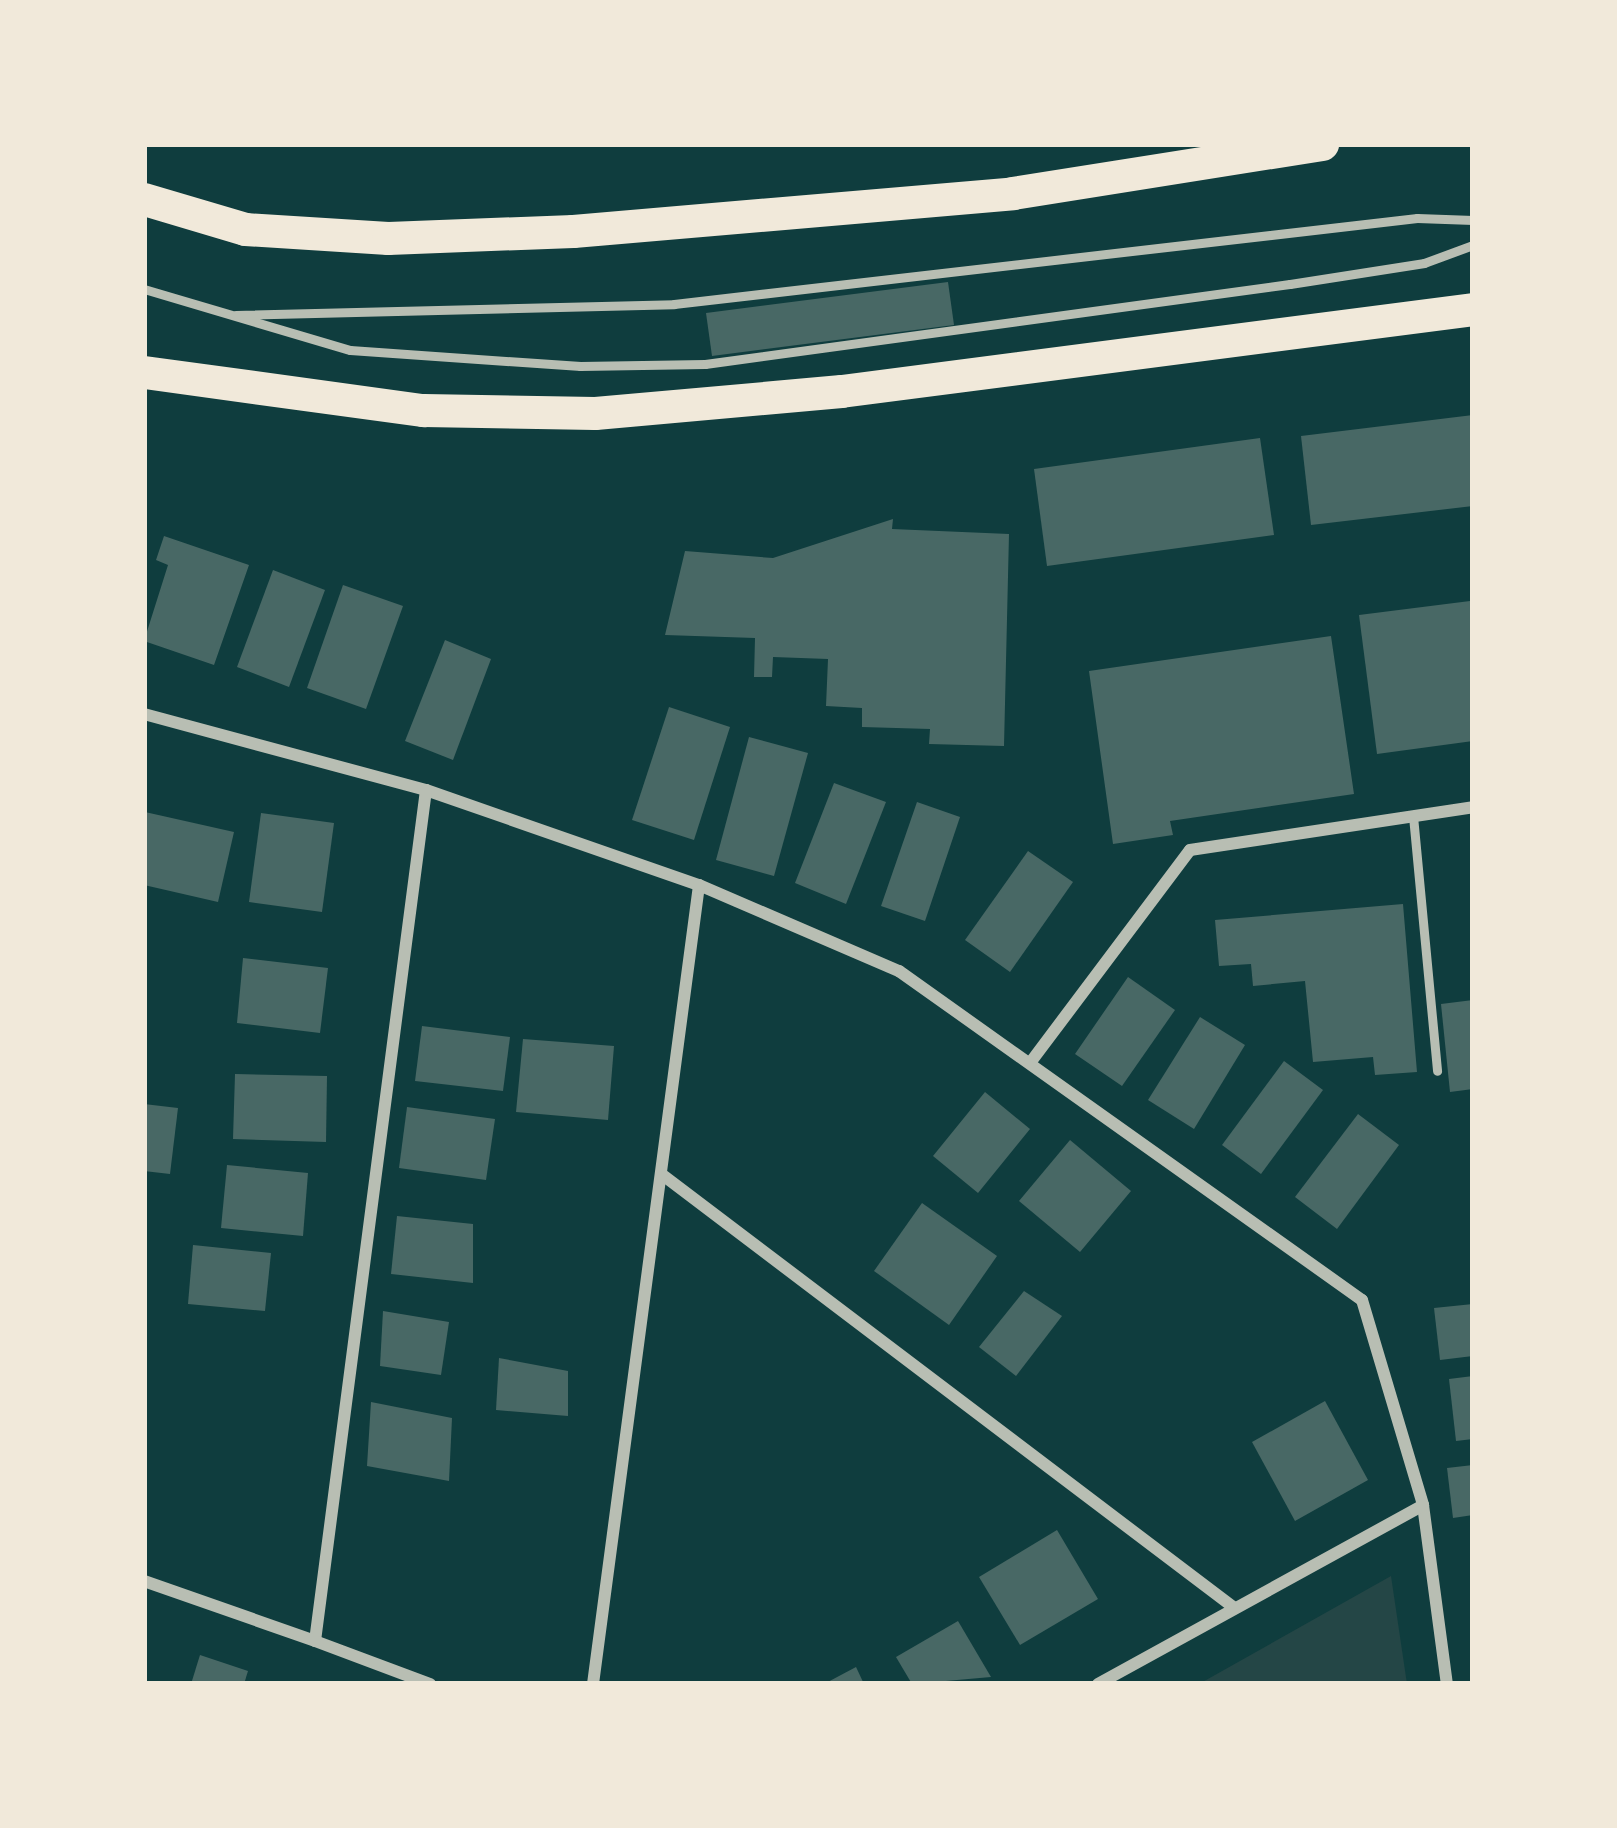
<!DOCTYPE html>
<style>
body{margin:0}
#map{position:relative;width:1617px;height:1828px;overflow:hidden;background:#0f3d3e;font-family:Karla,sans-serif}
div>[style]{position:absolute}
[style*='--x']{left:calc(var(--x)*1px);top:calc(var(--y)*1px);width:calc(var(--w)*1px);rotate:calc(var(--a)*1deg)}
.green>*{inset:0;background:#244646}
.building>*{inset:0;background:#486865}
.service>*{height:9px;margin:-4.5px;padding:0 4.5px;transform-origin:4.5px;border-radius:4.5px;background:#b8beb3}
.minor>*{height:12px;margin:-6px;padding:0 6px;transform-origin:6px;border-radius:6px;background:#b8beb3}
.trunk>*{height:33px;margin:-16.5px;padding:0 16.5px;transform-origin:16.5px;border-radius:16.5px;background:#f1e9da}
span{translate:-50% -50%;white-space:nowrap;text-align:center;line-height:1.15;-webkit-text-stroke:9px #f1e9da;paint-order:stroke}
.frame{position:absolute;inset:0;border:147px solid #f1e9da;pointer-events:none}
</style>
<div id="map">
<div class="green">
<div style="clip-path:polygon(1391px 1576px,1407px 1684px,1199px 1684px)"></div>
</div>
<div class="building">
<div style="clip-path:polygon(948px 282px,954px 325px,712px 356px,706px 313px)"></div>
<div style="clip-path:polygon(1473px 415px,1473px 506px,1311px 525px,1301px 436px)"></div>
<div style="clip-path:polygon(1260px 438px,1274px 535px,1047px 566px,1034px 469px)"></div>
<div style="clip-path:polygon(893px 519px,892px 529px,1009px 534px,1004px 746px,929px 744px,930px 729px,862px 727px,862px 708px,826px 706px,828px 659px,773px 657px,772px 677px,754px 677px,755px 638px,665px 635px,685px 551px,773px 558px)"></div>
<div style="clip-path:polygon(164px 536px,249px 565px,214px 665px,144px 641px,168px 565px,156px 560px)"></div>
<div style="clip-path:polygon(273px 570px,325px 590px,289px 687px,237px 667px)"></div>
<div style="clip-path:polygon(343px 585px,403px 606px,366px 709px,307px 688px)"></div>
<div style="clip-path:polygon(1470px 601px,1473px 741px,1377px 754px,1359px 615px)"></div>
<div style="clip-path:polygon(1331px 636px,1354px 794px,1170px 821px,1173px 835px,1113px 844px,1089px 671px)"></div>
<div style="clip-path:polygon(445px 640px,491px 659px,453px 760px,405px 741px)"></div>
<div style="clip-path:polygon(669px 707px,730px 727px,694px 840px,632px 820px)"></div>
<div style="clip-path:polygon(749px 737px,808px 753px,774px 876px,716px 860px)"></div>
<div style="clip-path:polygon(834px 783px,886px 802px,846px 904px,795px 883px)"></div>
<div style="clip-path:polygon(917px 802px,960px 817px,925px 921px,881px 906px)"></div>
<div style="clip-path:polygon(145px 812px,234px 832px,218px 902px,144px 885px)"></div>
<div style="clip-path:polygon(261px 813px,334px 823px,322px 912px,249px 902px)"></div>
<div style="clip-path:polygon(1028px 851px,1073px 882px,1010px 972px,965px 940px)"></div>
<div style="clip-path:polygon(1403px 904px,1417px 1072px,1375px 1075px,1373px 1057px,1313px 1062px,1305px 981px,1253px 986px,1251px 964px,1219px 966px,1215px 920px)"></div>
<div style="clip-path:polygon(243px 958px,328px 968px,320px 1033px,237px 1023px)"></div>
<div style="clip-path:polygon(1128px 977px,1175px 1010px,1122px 1086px,1075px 1054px)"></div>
<div style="clip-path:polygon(1473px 1000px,1473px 1089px,1450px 1092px,1441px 1004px)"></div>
<div style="clip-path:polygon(1200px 1017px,1245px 1045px,1194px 1129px,1148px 1100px)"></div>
<div style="clip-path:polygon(422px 1026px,510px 1037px,503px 1091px,415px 1081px)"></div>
<div style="clip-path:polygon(523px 1039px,614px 1046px,608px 1120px,516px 1112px)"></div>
<div style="clip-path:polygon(1284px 1061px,1323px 1090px,1261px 1174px,1222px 1145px)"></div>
<div style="clip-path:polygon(235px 1074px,327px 1076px,326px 1142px,233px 1139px)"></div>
<div style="clip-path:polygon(985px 1092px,1030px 1129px,978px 1193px,933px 1156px)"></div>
<div style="clip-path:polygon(144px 1104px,178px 1108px,170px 1174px,144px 1171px)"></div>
<div style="clip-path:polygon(407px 1107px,495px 1119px,486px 1180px,399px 1168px)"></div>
<div style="clip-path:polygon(1358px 1114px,1399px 1145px,1337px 1229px,1295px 1197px)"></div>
<div style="clip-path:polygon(1070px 1140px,1131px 1191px,1080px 1252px,1019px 1201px)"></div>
<div style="clip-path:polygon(227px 1165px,308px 1173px,303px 1236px,221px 1228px)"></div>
<div style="clip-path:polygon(922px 1203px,997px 1256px,949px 1325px,874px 1271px)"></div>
<div style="clip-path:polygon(397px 1216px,473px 1224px,473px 1283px,391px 1274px)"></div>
<div style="clip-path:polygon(193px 1245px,271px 1253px,265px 1311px,188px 1304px)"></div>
<div style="clip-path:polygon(1024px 1291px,1062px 1316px,1016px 1376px,979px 1347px)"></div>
<div style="clip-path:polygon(1473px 1304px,1473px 1356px,1440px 1360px,1434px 1308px)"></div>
<div style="clip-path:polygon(383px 1311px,449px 1322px,441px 1375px,380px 1366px)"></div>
<div style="clip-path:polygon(499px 1358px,568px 1371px,568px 1416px,496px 1410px)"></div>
<div style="clip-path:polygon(1473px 1376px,1473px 1439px,1456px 1441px,1449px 1379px)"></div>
<div style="clip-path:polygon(1325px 1401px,1368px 1480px,1295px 1521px,1252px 1442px)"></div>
<div style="clip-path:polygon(371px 1402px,452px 1418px,449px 1481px,367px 1466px)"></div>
<div style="clip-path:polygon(1473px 1465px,1473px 1515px,1453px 1518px,1447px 1468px)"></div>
<div style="clip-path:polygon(1057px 1530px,1098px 1599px,1020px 1645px,979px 1577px)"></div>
<div style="clip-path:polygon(958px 1621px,991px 1677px,912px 1684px,896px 1657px)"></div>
<div style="clip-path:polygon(200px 1655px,248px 1671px,244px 1684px,191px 1684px)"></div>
<div style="clip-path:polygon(856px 1667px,864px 1684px,824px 1684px)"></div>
</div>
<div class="service">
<div style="--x:144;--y:289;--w:215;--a:16.5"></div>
<div style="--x:350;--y:350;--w:231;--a:4"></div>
<div style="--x:580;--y:366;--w:125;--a:-0.9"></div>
<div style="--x:705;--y:364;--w:590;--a:-7.79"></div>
<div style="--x:1290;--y:284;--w:136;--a:-8.9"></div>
<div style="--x:1424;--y:263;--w:52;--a:-20.2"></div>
<div style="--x:236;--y:315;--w:438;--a:-1.4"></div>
<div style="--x:674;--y:304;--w:748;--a:-6.6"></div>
<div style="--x:1417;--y:218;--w:56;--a:2"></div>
<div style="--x:1413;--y:816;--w:256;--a:84.6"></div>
</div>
<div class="minor">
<div style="--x:144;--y:714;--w:292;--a:15.1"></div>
<div style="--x:426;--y:790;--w:289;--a:19.2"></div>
<div style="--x:699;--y:885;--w:218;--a:23.3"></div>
<div style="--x:899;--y:971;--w:568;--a:35.4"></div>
<div style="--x:1362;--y:1300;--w:214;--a:73.4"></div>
<div style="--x:1423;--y:1505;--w:181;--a:82.4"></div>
<div style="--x:426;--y:790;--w:858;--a:97.43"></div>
<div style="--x:315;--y:1641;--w:123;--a:20.5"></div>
<div style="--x:1030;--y:1063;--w:266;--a:-53.1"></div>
<div style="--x:1190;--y:850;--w:286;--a:-8.6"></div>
<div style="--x:664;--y:1176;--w:714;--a:37.14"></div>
<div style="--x:144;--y:1581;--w:181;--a:19.3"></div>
<div style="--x:593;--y:1684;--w:806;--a:-82.44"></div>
<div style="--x:1098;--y:1684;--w:371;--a:-28.8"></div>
</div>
<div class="trunk">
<div style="--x:144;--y:199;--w:105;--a:16.5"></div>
<div style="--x:245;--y:229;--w:143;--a:3.6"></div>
<div style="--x:388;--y:238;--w:185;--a:-2.2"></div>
<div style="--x:573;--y:231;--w:441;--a:-4.9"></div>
<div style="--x:1012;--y:193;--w:314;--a:-9"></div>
<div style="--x:144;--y:372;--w:282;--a:7.8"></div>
<div style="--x:423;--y:410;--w:172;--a:1"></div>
<div style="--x:595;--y:413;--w:247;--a:-5.1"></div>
<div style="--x:841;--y:391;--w:637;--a:-7.39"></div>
</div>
<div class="frame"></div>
</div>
